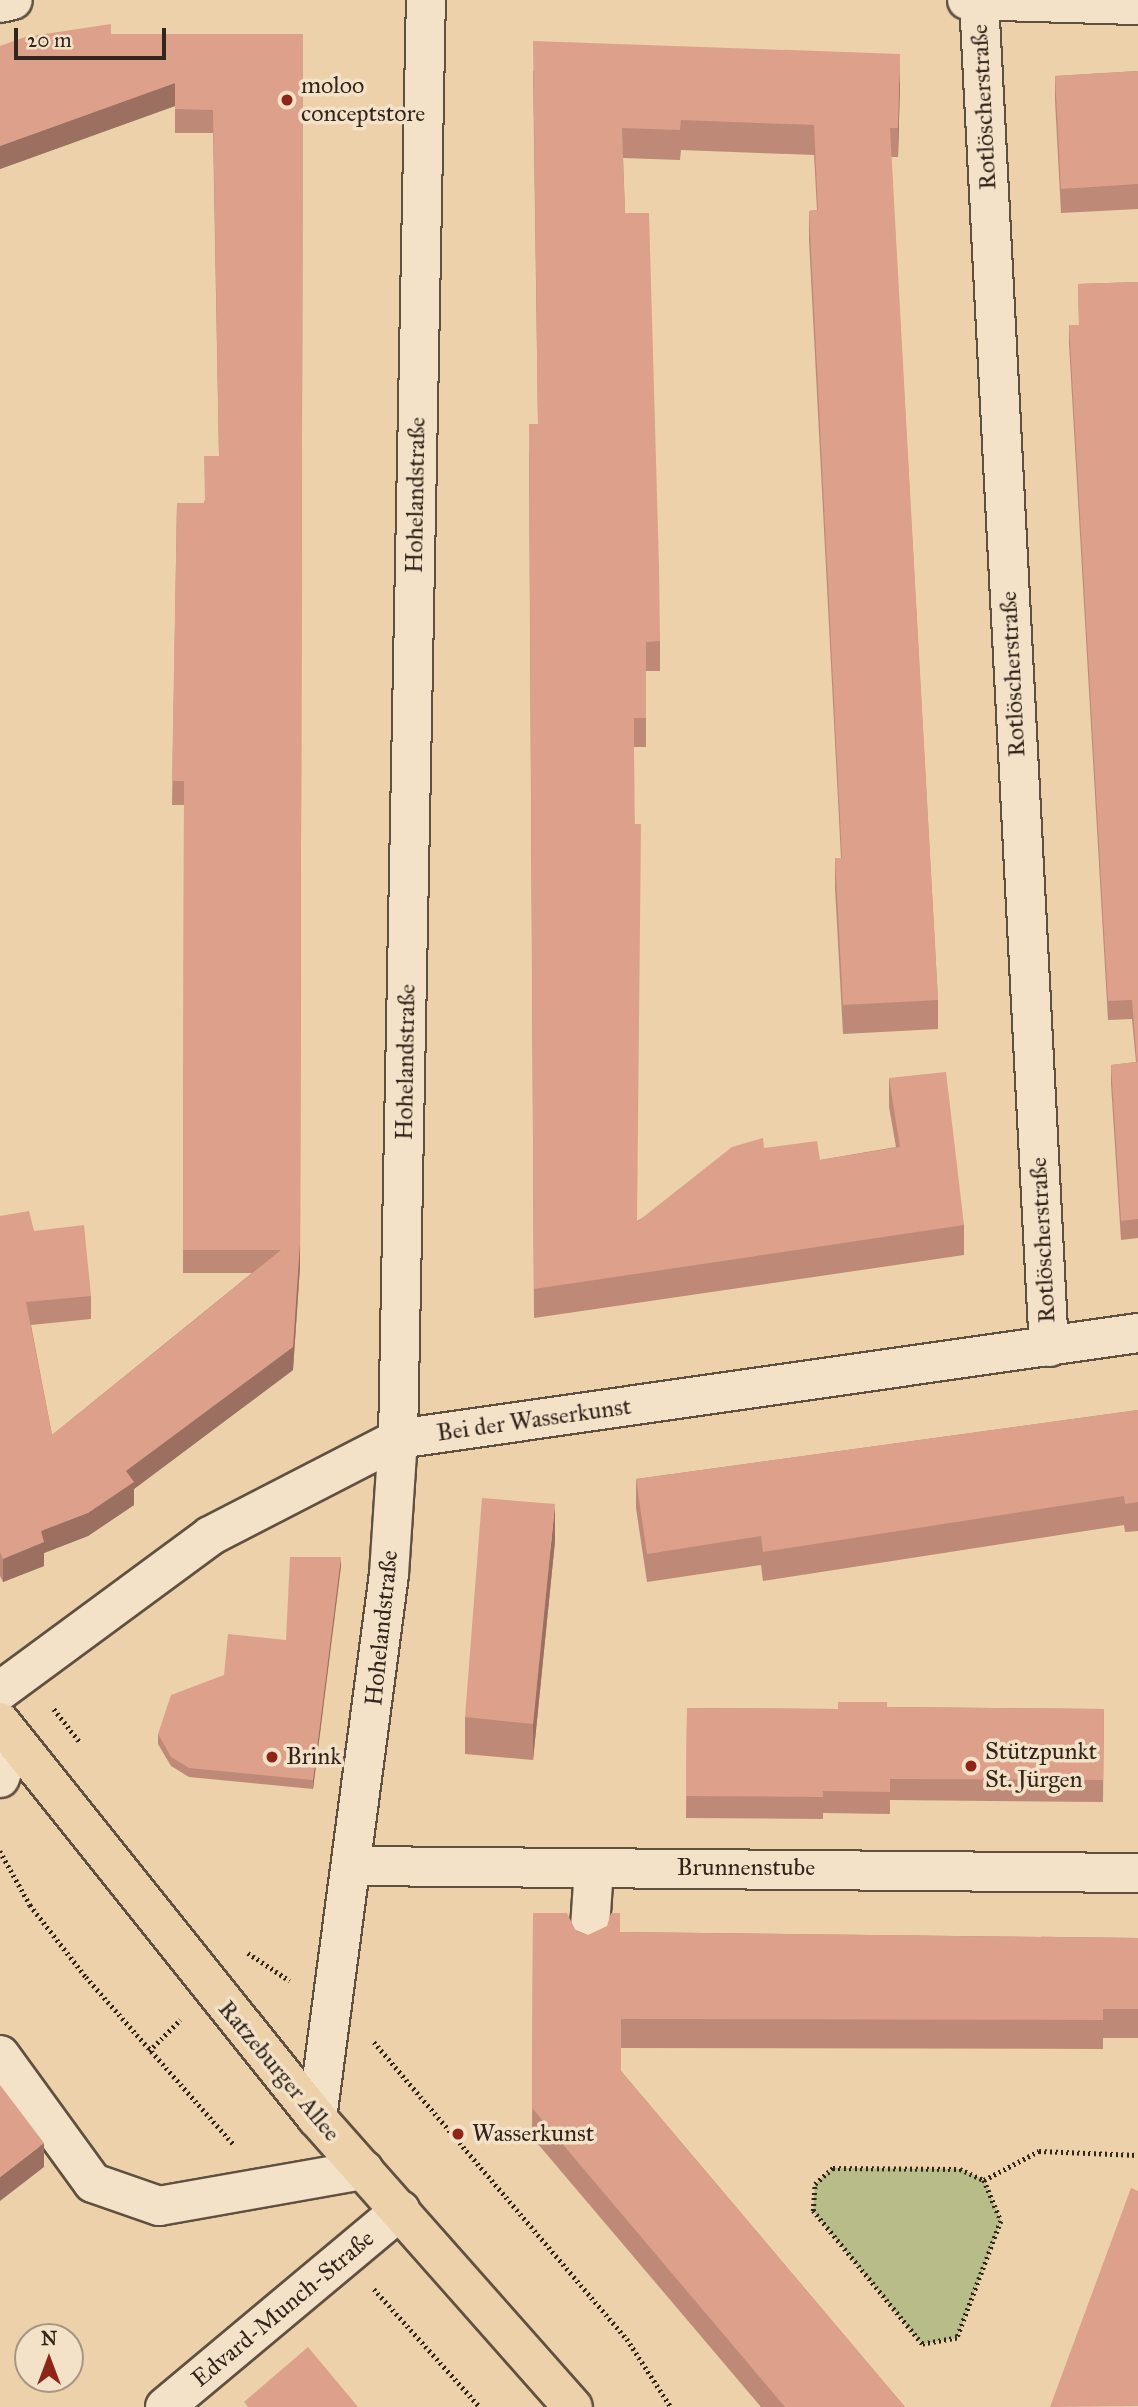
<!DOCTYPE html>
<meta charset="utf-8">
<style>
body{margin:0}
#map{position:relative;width:1138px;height:2407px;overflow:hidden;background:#ecd1aa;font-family:"IM FELL Great Primer",serif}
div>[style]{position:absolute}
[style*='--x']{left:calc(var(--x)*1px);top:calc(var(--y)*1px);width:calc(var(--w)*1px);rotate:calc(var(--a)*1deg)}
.green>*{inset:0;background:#b8bc88}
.path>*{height:4.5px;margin-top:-2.25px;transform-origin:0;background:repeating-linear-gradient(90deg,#32251c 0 2px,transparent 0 5.5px)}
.roads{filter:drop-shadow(2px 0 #605040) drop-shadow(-2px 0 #605040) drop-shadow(0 2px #605040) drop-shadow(0 -2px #605040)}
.minor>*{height:38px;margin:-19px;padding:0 19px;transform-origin:19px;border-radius:19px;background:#f3e1c8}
.major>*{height:38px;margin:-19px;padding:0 19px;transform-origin:19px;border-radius:19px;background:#ecd1aa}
.wall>*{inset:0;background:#be8a77}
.shaded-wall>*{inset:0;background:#9b7061}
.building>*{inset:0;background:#dda08a}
.dots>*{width:19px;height:19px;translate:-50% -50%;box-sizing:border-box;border:4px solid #f3e1c8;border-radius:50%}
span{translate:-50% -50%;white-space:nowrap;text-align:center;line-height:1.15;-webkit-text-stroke:7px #f3e1c8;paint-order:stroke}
.poi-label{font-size:24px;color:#32251c}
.left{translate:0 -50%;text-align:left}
.street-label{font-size:24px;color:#32251c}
.north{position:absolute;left:14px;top:2323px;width:70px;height:70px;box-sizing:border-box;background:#f3e1c8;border:2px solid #a69683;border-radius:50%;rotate:0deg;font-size:19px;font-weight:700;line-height:28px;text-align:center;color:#32251c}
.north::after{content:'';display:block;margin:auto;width:24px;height:32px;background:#8f2418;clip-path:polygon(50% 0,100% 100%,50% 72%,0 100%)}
.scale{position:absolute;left:14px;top:28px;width:152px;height:32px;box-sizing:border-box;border:4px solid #32251c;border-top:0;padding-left:9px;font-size:21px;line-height:24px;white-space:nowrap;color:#32251c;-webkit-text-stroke:5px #f3e1c8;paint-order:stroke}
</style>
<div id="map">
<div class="green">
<div style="clip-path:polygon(833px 2168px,960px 2169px,984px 2180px,1001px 2221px,957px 2338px,922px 2344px,813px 2211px,815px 2184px)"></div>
</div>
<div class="path">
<div style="--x:54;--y:1709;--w:41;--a:52"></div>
<div style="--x:0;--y:1851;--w:62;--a:60.9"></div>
<div style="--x:30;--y:1905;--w:91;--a:52.1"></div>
<div style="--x:86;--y:1977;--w:224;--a:48.6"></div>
<div style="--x:248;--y:1953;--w:50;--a:33.7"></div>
<div style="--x:374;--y:2042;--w:390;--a:49.6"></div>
<div style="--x:627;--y:2339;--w:81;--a:57.1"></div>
<div style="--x:149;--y:2051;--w:44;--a:-45"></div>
<div style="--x:833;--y:2168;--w:127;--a:0.5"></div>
<div style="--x:960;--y:2169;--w:26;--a:25"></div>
<div style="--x:984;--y:2180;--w:44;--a:67.5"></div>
<div style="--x:1001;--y:2221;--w:125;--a:110.6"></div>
<div style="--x:957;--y:2338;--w:36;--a:170"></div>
<div style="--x:922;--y:2344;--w:172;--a:-129.3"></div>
<div style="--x:813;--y:2211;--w:27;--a:-86"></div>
<div style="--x:815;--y:2184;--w:24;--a:-42"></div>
<div style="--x:984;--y:2180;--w:62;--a:-27.8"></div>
<div style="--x:1039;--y:2151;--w:99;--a:2.3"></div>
<div style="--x:374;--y:2289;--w:159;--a:48.1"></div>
</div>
<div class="roads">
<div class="minor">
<div style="--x:967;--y:0;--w:171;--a:1.7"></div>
<div style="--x:979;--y:0;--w:1349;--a:87.03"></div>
<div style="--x:0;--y:3;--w:13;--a:-13"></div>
<div style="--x:0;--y:1691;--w:261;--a:-36.4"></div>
<div style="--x:210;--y:1536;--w:212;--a:-27.3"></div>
<div style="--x:398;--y:1439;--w:748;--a:-8.15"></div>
<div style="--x:0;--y:1778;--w:41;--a:-71.6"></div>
<div style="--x:354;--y:1866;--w:784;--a:0.51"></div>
<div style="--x:589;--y:1942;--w:73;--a:-86.1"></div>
<div style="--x:0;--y:2055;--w:158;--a:54"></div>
<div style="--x:93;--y:2183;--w:70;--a:19.2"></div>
<div style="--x:159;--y:2206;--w:208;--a:-10"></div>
<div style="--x:317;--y:2118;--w:549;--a:-82.46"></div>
<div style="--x:389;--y:1574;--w:135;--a:-86.2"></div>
<div style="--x:398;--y:1439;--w:1439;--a:-88.89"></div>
<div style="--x:165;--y:2407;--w:307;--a:-39.9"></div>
</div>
<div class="major">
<div style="--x:0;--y:1722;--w:507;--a:51.32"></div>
<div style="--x:317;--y:2118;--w:386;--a:48.5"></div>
</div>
</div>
<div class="wall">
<div style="clip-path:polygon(111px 34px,303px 34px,300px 1267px,293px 1370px,134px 1489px,134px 1505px,88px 1536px,44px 1553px,44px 1566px,3px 1582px,0 1576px,0 1216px,34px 1231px,91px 1296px,91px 1319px,31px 1325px,52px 1435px,252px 1273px,183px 1273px,184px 805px,172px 805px,177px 503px,204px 503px,219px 456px,213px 133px,175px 133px,175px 106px,0 169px,0 46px)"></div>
<div style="clip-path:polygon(533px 71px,900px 83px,898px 157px,891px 157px,938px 1000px,938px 1029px,843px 1034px,835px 888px,835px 858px,841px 858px,809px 240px,809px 211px,817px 210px,814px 155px,681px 150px,680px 160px,623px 158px,625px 213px,660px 641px,660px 671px,646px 671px,646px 747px,634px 747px,637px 1221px,764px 1148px,820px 1160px,896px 1147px,889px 1107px,889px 1078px,964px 1225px,964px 1255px,534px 1318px,529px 453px,538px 424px)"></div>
<div style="clip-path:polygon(1138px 71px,1138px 209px,1061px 213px,1055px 100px,1055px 76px)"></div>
<div style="clip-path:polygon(1138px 282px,1138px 1238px,1121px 1240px,1111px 1084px,1111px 1065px,1136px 1062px,1132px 1019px,1108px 1020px,1069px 344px,1069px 325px,1079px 325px,1078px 284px)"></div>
<div style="clip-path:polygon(1138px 1410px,1138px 1531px,1125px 1532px,1124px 1525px,763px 1581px,761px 1565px,647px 1582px,636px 1508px,636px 1479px)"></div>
<div style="clip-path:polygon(555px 1541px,533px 1760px,465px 1754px,465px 1717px)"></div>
<div style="clip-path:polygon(341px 1566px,313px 1789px,189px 1777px,171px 1766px,158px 1744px,158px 1734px,224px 1675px,286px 1640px)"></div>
<div style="clip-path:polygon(887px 1707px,1104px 1709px,1103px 1802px,890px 1800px,890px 1814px,823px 1813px,823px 1819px,686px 1818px,687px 1708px,838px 1709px)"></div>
<div style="clip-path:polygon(533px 1913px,588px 1935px,620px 1932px,1138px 1938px,1138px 2038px,1103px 2038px,1103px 2049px,621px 2048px,621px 2071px,905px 2407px,761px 2407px,532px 2137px)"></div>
</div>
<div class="shaded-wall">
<div style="clip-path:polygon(303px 34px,300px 1267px,293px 1370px,134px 1489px,134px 1505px,88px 1536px,44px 1553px,44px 1566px,3px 1582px,3px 1559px,126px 1471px,300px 1244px)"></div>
<div style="clip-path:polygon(900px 54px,900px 83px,898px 157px,898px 128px)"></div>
<div style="clip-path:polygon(175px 83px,175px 106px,0 169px,0 146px)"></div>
<div style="clip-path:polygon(555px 1504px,555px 1541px,533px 1760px,533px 1724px)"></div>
<div style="clip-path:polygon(341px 1557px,341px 1566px,313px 1789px,313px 1780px)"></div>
<div style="clip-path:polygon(44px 2143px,44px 2167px,0 2201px,0 2177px)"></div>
</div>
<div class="building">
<div style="clip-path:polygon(111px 24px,111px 34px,303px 34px,300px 1244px,293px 1347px,126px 1471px,134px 1482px,88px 1513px,41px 1531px,44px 1542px,3px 1559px,0 1552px,0 1216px,29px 1211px,34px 1231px,84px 1225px,91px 1296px,26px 1302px,52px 1435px,281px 1250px,183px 1250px,184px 781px,172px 781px,177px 503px,205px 503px,204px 456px,219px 456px,213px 110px,175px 109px,175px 83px,0 146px,0 46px,25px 37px)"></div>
<div style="clip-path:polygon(533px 41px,900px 54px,898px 128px,890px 128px,938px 1000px,843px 1005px,835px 858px,842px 858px,809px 211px,818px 210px,814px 125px,681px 120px,680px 130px,622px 128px,625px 213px,649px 213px,659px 567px,660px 641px,646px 642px,646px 718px,634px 718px,634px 824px,641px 824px,637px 1222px,732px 1147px,763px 1138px,764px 1148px,817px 1141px,820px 1160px,900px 1147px,889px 1078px,946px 1072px,964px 1225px,534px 1289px,529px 424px,538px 424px)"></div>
<div style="clip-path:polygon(1138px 71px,1138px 184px,1061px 189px,1055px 76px)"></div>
<div style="clip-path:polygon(1138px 282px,1138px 1219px,1121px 1221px,1111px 1065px,1137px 1062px,1132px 1000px,1108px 1001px,1069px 325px,1079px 325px,1078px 284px)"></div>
<div style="clip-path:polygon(1138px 1410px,1138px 1502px,1125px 1504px,1124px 1496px,763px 1552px,761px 1536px,647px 1554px,636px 1479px)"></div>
<div style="clip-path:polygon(482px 1498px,555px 1504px,533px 1724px,465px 1717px)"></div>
<div style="clip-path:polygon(290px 1557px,341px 1557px,313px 1780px,189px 1768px,171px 1757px,158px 1734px,171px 1695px,224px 1675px,228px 1634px,286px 1640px)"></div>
<div style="clip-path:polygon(838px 1702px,887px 1702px,887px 1707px,1104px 1709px,1103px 1780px,890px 1779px,890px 1792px,823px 1791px,823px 1797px,686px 1796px,687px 1708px,838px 1709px)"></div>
<div style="clip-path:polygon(533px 1913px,567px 1913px,576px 1931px,588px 1935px,607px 1926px,611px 1913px,620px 1913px,620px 1932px,1138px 1938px,1138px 2009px,1103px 2009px,1103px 2020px,621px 2019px,621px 2071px,905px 2407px,785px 2407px,532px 2108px)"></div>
<div style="clip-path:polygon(0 2085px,44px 2143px,0 2177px)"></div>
<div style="clip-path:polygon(1131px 2188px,1138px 2191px,1138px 2406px,1050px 2407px)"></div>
<div style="clip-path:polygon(308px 2347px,358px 2407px,248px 2407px,244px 2402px)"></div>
</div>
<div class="dots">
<div style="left:287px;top:100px;background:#8f2418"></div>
<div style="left:272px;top:1757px;background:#8f2418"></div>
<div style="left:971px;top:1766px;background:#8f2418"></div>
<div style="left:458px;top:2134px;background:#8f2418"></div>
</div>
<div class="poi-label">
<span class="left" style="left:301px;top:100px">moloo<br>conceptstore</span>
<span class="left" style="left:985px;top:1766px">Stützpunkt<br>St. Jürgen</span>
<span class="left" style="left:286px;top:1757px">Brink</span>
<span class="left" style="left:472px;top:2134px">Wasserkunst</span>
</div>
<div class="street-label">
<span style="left:984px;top:107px;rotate:-93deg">Rotlöscherstraße</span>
<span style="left:416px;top:495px;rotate:-89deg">Hohelandstraße</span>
<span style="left:1013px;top:674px;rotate:-93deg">Rotlöscherstraße</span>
<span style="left:406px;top:1062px;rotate:-89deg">Hohelandstraße</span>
<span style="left:1043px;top:1240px;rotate:-93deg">Rotlöscherstraße</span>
<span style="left:534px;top:1420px;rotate:-8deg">Bei der Wasserkunst</span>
<span style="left:382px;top:1628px;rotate:-84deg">Hohelandstraße</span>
<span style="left:746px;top:1868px">Brunnenstube</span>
<span style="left:279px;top:2071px;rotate:50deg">Ratzeburger Allee</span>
<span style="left:283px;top:2309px;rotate:-40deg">Edvard-Munch-Straße</span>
</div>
<div class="north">N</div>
<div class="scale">20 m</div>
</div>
